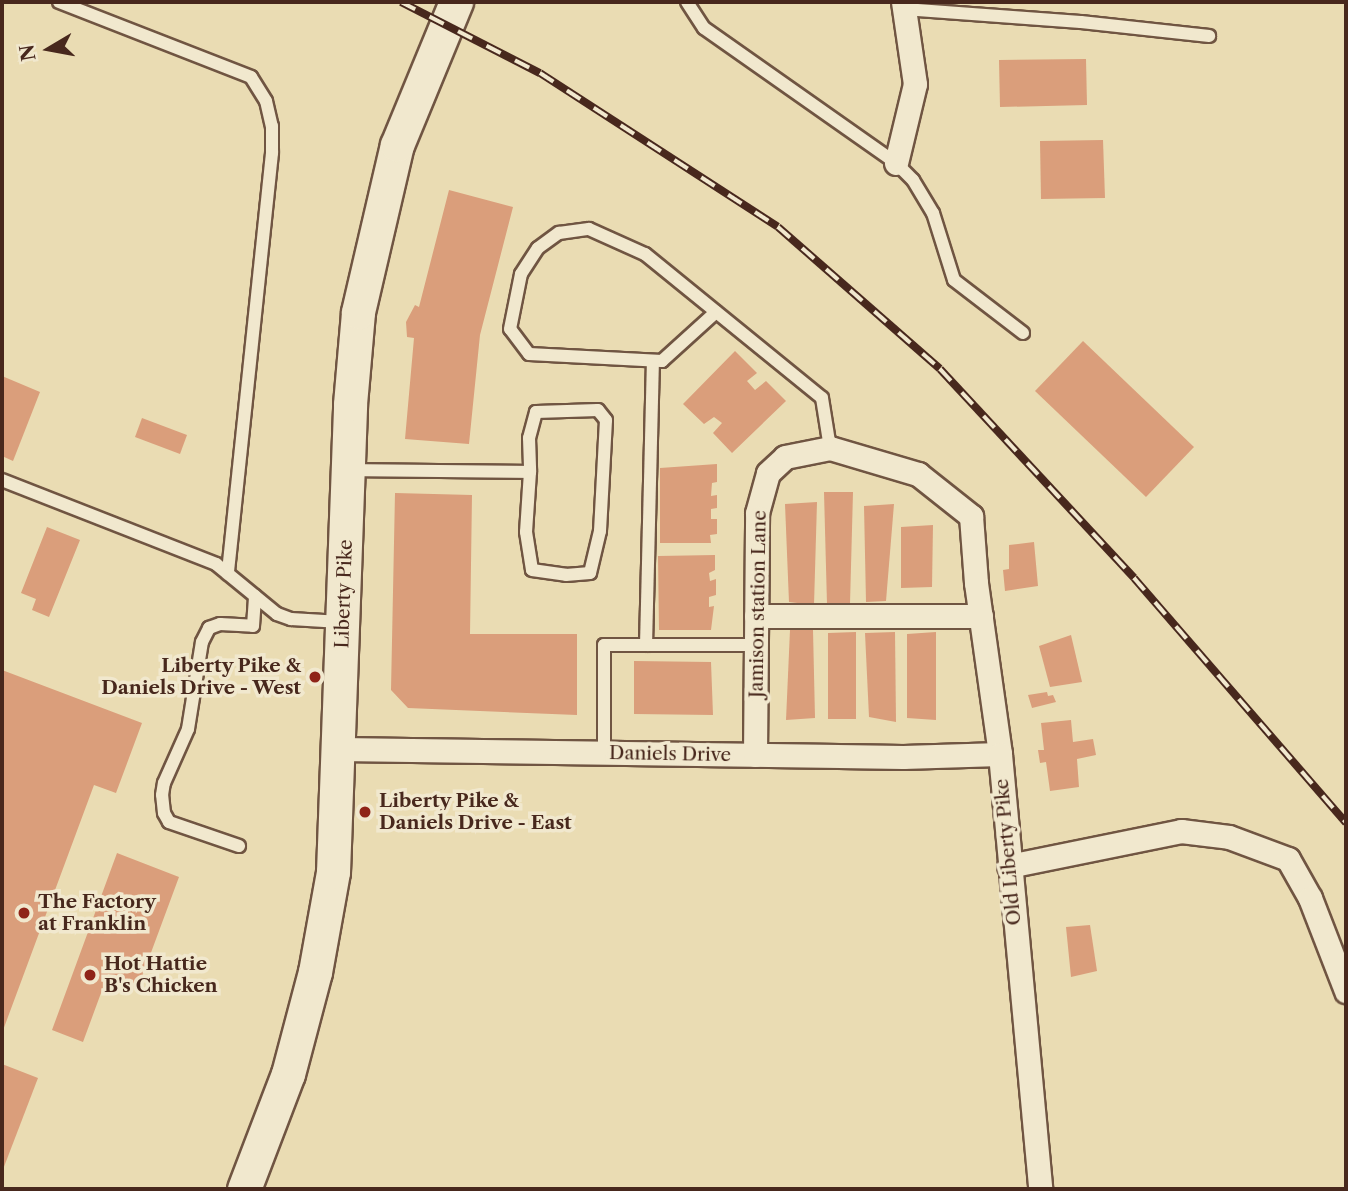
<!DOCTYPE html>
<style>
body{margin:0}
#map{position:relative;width:1348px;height:1191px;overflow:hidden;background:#eadcb3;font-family:"Libre Caslon Text",serif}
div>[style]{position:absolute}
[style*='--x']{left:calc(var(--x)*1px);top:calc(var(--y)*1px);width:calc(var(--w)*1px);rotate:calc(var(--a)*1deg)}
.building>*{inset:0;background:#da9e7b}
.roads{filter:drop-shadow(2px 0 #705542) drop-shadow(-2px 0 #705542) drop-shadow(0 2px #705542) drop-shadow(0 -2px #705542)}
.lane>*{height:12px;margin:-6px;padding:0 6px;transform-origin:6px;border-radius:6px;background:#f1e8ce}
.street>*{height:23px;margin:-11.5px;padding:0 11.5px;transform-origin:11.5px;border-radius:11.5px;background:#f1e8ce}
.secondary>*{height:33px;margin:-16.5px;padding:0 16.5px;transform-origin:16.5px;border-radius:16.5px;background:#f1e8ce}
.rail>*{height:8px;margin-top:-4px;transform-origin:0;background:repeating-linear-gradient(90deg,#f1e8ce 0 16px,#48281d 0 32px);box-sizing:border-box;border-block:2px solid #48281d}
.dots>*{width:19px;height:19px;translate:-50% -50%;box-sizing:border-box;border:4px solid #f1e8ce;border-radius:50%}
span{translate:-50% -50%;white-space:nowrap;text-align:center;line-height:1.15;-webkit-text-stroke:7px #f1e8ce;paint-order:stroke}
.street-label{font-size:19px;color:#48281d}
.poi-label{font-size:19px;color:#48281d;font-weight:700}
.right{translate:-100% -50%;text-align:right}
.left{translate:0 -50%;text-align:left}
.frame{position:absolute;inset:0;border:4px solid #48281d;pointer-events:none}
.north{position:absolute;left:14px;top:14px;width:70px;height:70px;-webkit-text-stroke:5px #f1e8ce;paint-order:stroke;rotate:260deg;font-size:19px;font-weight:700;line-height:28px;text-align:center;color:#48281d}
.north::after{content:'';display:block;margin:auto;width:24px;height:32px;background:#48281d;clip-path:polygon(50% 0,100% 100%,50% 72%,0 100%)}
</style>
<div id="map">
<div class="building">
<div style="clip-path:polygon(1086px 59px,1087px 105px,1000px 107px,999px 60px)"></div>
<div style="clip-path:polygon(1103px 140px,1105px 198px,1041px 199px,1040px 141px)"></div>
<div style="clip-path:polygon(449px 190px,513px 207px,480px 335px,469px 444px,405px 439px,414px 338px,407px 337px,406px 322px,415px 305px,419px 307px)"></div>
<div style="clip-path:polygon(1083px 341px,1194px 447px,1146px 497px,1035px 391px)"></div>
<div style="clip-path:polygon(735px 351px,757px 373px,747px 381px,755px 390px,766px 381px,786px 401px,732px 453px,713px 433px,722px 423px,714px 417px,704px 424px,683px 404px)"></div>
<div style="clip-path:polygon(2px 376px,40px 392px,13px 461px,2px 456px)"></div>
<div style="clip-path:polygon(142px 418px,187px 435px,180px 454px,135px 437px)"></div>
<div style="clip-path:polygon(717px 464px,717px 482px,712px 483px,711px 496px,717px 495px,717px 508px,711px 509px,711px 519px,717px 519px,717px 534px,710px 535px,711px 543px,660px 543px,660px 468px)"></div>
<div style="clip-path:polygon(824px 492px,853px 492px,850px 604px,827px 604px)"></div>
<div style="clip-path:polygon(395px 493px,472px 495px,470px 634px,577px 634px,577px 715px,408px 708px,391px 690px)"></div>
<div style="clip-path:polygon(817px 502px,814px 605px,789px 602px,785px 504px)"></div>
<div style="clip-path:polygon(894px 504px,886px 601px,866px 602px,864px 506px)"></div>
<div style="clip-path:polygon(933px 525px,932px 587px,901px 588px,901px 527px)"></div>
<div style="clip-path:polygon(47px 527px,80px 540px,49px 617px,32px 610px,36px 599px,21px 593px)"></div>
<div style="clip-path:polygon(1034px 542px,1038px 586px,1005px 591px,1003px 570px,1009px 569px,1009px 545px)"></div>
<div style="clip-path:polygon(715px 555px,715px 570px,709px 573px,710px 581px,716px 579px,716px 595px,709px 597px,709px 607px,714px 606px,711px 630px,659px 630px,658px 556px)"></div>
<div style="clip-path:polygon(790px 630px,813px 630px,815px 718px,786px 720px)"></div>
<div style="clip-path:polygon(856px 632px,856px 719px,828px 719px,828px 633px)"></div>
<div style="clip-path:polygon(895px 632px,896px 722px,869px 717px,865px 633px)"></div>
<div style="clip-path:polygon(936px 632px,936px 720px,907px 718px,907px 634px)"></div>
<div style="clip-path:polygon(1071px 635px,1082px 682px,1050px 687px,1039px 646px)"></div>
<div style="clip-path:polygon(634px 661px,711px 662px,713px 715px,634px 714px)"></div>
<div style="clip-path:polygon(2px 670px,142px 723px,116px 793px,94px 785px,2px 1033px)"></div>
<div style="clip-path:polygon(1047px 692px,1048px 696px,1053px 695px,1056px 702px,1032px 708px,1028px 695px)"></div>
<div style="clip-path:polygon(1071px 720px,1073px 742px,1093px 739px,1096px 755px,1077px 759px,1079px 787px,1050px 791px,1046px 762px,1040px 763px,1038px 750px,1044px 750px,1041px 723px)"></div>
<div style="clip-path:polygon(117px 853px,179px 877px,139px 985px,108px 974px,83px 1042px,52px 1030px)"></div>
<div style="clip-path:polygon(1090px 925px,1097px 971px,1071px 977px,1066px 927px)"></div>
<div style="clip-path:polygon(2px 1064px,38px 1078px,2px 1172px)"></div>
</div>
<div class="roads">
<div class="lane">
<div style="--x:59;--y:2;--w:206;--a:21.3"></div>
<div style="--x:251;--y:77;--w:28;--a:58"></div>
<div style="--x:266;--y:101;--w:26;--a:77"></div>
<div style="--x:272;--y:126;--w:27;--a:90"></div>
<div style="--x:272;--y:153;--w:423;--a:96"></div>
<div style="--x:687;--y:2;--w:31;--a:57"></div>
<div style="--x:704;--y:28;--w:235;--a:35.1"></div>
<div style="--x:896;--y:163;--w:24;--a:45"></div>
<div style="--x:913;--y:180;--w:39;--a:59"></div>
<div style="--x:933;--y:213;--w:70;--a:72.6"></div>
<div style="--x:954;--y:280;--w:87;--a:37.5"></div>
<div style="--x:904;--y:9;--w:177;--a:4.2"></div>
<div style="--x:1081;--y:22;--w:129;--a:6.2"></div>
<div style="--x:716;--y:312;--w:73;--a:137.8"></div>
<div style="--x:662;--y:361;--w:133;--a:-177"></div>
<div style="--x:529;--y:354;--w:31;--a:-127"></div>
<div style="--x:510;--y:329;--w:56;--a:-78.7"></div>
<div style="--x:521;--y:274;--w:31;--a:-57"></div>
<div style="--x:538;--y:248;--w:26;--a:-36"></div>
<div style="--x:559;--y:233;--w:30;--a:-8"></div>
<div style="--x:589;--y:229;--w:61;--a:24.1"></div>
<div style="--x:645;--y:254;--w:228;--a:39.1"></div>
<div style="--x:822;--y:398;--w:51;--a:80.9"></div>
<div style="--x:348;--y:470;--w:182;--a:0.6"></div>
<div style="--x:530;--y:472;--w:60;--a:93.8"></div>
<div style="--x:526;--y:532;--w:38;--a:81"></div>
<div style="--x:532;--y:570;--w:34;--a:8"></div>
<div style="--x:566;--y:575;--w:24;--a:-5"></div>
<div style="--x:590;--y:573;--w:43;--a:-76.6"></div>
<div style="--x:600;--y:531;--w:111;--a:-86.9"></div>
<div style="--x:606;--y:420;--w:13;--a:-129"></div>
<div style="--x:598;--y:410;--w:62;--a:178.2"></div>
<div style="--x:536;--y:412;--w:27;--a:105"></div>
<div style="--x:529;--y:438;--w:34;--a:88"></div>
<div style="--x:2;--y:480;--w:230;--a:21.4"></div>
<div style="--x:216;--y:564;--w:79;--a:39.3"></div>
<div style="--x:277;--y:614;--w:15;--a:20"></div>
<div style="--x:291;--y:619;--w:50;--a:3.4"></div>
<div style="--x:646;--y:645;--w:284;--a:-88.6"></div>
<div style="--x:604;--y:753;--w:108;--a:-90"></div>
<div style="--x:604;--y:645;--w:152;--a:0"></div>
<div style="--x:239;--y:846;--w:74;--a:-161.1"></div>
<div style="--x:169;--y:822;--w:10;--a:-119"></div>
<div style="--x:164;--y:813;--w:18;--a:-96"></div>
<div style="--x:162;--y:795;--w:12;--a:-81"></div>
<div style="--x:164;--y:783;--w:59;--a:-66"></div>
<div style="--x:188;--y:729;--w:88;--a:-80.9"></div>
<div style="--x:202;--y:642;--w:16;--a:-63"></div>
<div style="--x:209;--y:628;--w:12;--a:-20"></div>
<div style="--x:220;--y:624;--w:33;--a:3"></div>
<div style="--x:253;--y:626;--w:30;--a:-86"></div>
</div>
<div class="street">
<div style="--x:896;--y:163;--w:81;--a:-76.5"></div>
<div style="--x:915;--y:84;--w:83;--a:-98.3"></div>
<div style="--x:756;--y:616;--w:225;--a:0"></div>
<div style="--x:340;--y:749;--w:563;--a:0.81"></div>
<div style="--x:903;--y:757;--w:97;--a:-1.8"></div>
<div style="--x:755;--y:755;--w:242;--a:-89.5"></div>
<div style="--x:757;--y:513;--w:41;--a:-74.6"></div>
<div style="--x:768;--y:473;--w:23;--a:-43"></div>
<div style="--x:785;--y:457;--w:46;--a:-11.3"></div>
<div style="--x:830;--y:448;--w:92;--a:16.5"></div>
<div style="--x:918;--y:474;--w:68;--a:38.4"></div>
<div style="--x:971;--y:516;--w:67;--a:85.7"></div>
<div style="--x:976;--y:583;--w:173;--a:82"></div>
<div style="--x:1000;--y:754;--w:437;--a:84.7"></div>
<div style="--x:1009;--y:866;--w:176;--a:-11.5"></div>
<div style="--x:1181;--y:831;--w:48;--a:7.1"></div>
<div style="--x:1229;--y:837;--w:63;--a:20.4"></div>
<div style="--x:1288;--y:859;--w:45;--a:60.6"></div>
<div style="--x:1310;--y:898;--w:100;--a:68.8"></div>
</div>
<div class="secondary">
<div style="--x:244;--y:1189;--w:123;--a:-69.1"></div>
<div style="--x:288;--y:1074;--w:106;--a:-75.2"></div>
<div style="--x:315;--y:972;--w:102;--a:-79.8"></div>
<div style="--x:333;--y:872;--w:468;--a:-87.9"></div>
<div style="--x:350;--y:404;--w:92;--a:-85"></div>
<div style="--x:358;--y:312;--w:171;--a:-76.9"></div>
<div style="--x:397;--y:145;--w:155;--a:-67.6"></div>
</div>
</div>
<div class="rail">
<div style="--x:401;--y:2;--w:156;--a:27.1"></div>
<div style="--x:540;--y:73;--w:283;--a:32.9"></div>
<div style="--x:778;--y:227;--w:215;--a:41.2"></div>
<div style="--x:940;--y:369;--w:285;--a:47.1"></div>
<div style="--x:1134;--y:578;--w:324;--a:49.1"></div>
</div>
<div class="dots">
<div style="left:315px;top:677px;background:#8f2418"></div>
<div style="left:365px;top:812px;background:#8f2418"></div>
<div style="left:24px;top:913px;background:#8f2418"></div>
<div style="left:90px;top:975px;background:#8f2418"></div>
</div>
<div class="street-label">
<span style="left:344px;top:594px;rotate:-88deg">Liberty Pike</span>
<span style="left:758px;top:604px;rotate:-89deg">Jamison station Lane</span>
<span style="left:670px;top:754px;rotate:1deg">Daniels Drive</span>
<span style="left:1008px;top:852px;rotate:-95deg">Old Liberty Pike</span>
</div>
<div class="poi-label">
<span class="right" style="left:301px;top:677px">Liberty Pike &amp;<br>Daniels Drive - West</span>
<span class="left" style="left:379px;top:812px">Liberty Pike &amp;<br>Daniels Drive - East</span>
<span class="left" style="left:38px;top:913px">The Factory<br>at Franklin</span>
<span class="left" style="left:104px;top:975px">Hot Hattie<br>B's Chicken</span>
</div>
<div class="frame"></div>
<div class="north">N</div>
</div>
